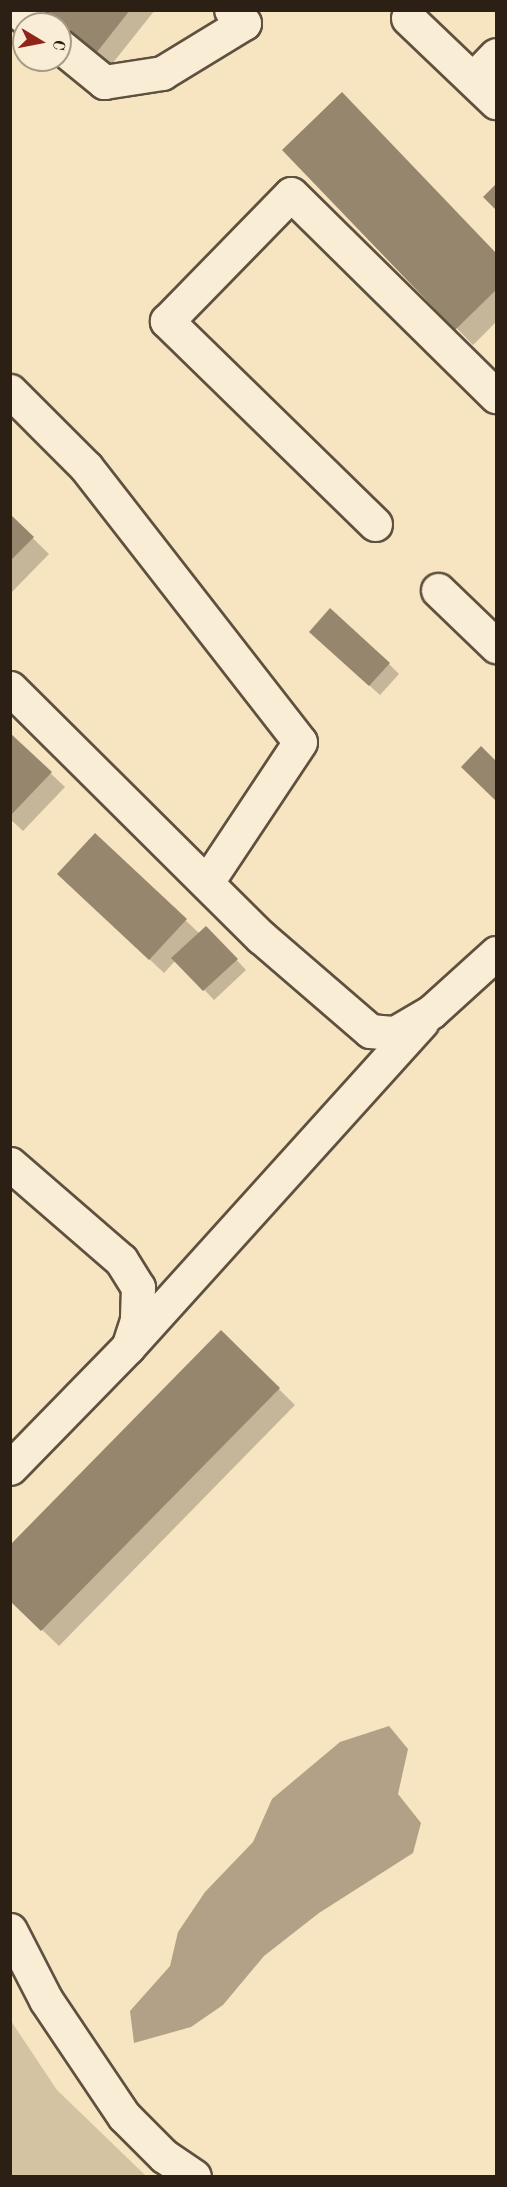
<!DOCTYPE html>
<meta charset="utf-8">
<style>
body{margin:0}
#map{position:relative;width:507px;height:2187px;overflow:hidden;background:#f7e4c0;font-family:"Old Standard TT",serif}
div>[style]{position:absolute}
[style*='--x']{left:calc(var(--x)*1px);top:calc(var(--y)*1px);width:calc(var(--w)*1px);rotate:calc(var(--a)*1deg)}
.green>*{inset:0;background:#d4c3a3}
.water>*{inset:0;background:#b2a186}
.shadow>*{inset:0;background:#0003}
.building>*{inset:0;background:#96866d}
.roads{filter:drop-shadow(2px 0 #5f513f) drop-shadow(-2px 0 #5f513f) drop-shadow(0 2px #5f513f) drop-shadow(0 -2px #5f513f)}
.minor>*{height:33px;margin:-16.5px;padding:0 16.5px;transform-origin:16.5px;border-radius:16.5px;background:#faedd6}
span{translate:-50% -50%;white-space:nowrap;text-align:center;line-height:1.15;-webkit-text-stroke:4.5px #faedd6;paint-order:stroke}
.frame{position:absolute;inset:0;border:12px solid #2c2014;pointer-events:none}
.north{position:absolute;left:12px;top:12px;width:60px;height:60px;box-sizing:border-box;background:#faedd6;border:2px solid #a89b88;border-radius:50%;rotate:100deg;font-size:16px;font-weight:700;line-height:24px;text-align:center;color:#2c2014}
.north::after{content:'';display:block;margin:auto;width:21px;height:27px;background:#8f2418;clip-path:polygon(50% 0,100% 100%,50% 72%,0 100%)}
</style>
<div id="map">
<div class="green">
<div style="clip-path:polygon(11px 2021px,57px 2090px,146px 2176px,11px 2176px)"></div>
</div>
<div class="water">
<div style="clip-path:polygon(389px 1726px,408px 1749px,398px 1794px,421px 1823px,413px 1853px,319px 1913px,264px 1956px,223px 2005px,191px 2027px,134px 2043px,130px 2011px,170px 1966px,178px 1932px,205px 1892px,253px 1842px,272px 1799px,340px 1742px)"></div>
</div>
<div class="shadow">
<div style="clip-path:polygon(45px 10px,155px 10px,112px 64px)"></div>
<div style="clip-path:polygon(358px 111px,496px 254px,496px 322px,473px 345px,284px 150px)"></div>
<div style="clip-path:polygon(10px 516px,49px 554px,10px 594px)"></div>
<div style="clip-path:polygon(321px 642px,389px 664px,399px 674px,380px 695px)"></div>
<div style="clip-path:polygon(10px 735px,65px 787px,23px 831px,10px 819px)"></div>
<div style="clip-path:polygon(95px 835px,200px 934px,216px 938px,246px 970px,214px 1000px,176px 960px,164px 973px,73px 887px)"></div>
<div style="clip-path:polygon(221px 1332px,295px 1405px,59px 1646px,10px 1599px)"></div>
</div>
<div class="building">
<div style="clip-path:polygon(46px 10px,130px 10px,97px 52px)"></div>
<div style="clip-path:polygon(342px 92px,496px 253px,496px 290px,455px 330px,282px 150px)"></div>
<div style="clip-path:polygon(496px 184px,496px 210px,483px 197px)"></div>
<div style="clip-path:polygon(10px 514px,34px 537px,10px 561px)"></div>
<div style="clip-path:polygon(330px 608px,390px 663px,369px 686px,309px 632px)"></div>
<div style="clip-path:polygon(10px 733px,52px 772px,10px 816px)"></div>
<div style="clip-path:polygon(481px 746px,496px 761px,496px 801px,461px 767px)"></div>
<div style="clip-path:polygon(95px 833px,187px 919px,149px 960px,57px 874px)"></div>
<div style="clip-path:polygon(206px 926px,238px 959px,203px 991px,171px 958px)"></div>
<div style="clip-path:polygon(221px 1330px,280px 1388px,41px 1631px,10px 1601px,10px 1545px)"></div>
</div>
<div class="roads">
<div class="minor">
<div style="--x:16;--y:10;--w:22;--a:39"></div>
<div style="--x:408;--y:18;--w:122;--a:43.7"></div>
<div style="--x:60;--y:46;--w:57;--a:39.3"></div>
<div style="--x:104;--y:82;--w:59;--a:-8.8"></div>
<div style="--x:162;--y:73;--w:96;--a:-31.4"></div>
<div style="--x:244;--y:23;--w:18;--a:-135"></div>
<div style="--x:473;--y:79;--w:33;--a:-46"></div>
<div style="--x:10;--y:391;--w:107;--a:45"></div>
<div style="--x:86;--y:467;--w:348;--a:52.1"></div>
<div style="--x:300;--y:742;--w:168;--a:123.6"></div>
<div style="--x:375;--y:524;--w:291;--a:-135.7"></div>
<div style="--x:167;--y:321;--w:177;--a:-45.7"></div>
<div style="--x:291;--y:194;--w:288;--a:44.6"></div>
<div style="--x:438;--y:590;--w:81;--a:44"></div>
<div style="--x:10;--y:688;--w:354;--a:44.8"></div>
<div style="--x:261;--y:937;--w:144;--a:40.8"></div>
<div style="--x:370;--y:1031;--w:25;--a:5"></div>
<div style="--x:395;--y:1033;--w:42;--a:-30.3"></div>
<div style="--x:431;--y:1012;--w:88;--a:-42.2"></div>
<div style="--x:10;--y:1164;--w:147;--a:40.9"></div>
<div style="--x:121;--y:1260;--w:32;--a:58"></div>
<div style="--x:138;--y:1287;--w:33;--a:92"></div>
<div style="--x:137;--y:1320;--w:28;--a:108"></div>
<div style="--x:128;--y:1347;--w:169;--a:134.3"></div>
<div style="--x:128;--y:1347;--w:438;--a:-47.9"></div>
<div style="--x:10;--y:1930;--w:79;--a:62.8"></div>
<div style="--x:46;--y:2000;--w:140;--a:56.1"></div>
<div style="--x:124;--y:2116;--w:57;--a:45"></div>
<div style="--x:164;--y:2156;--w:36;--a:34"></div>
</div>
</div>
<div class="frame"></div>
<div class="north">С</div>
</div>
